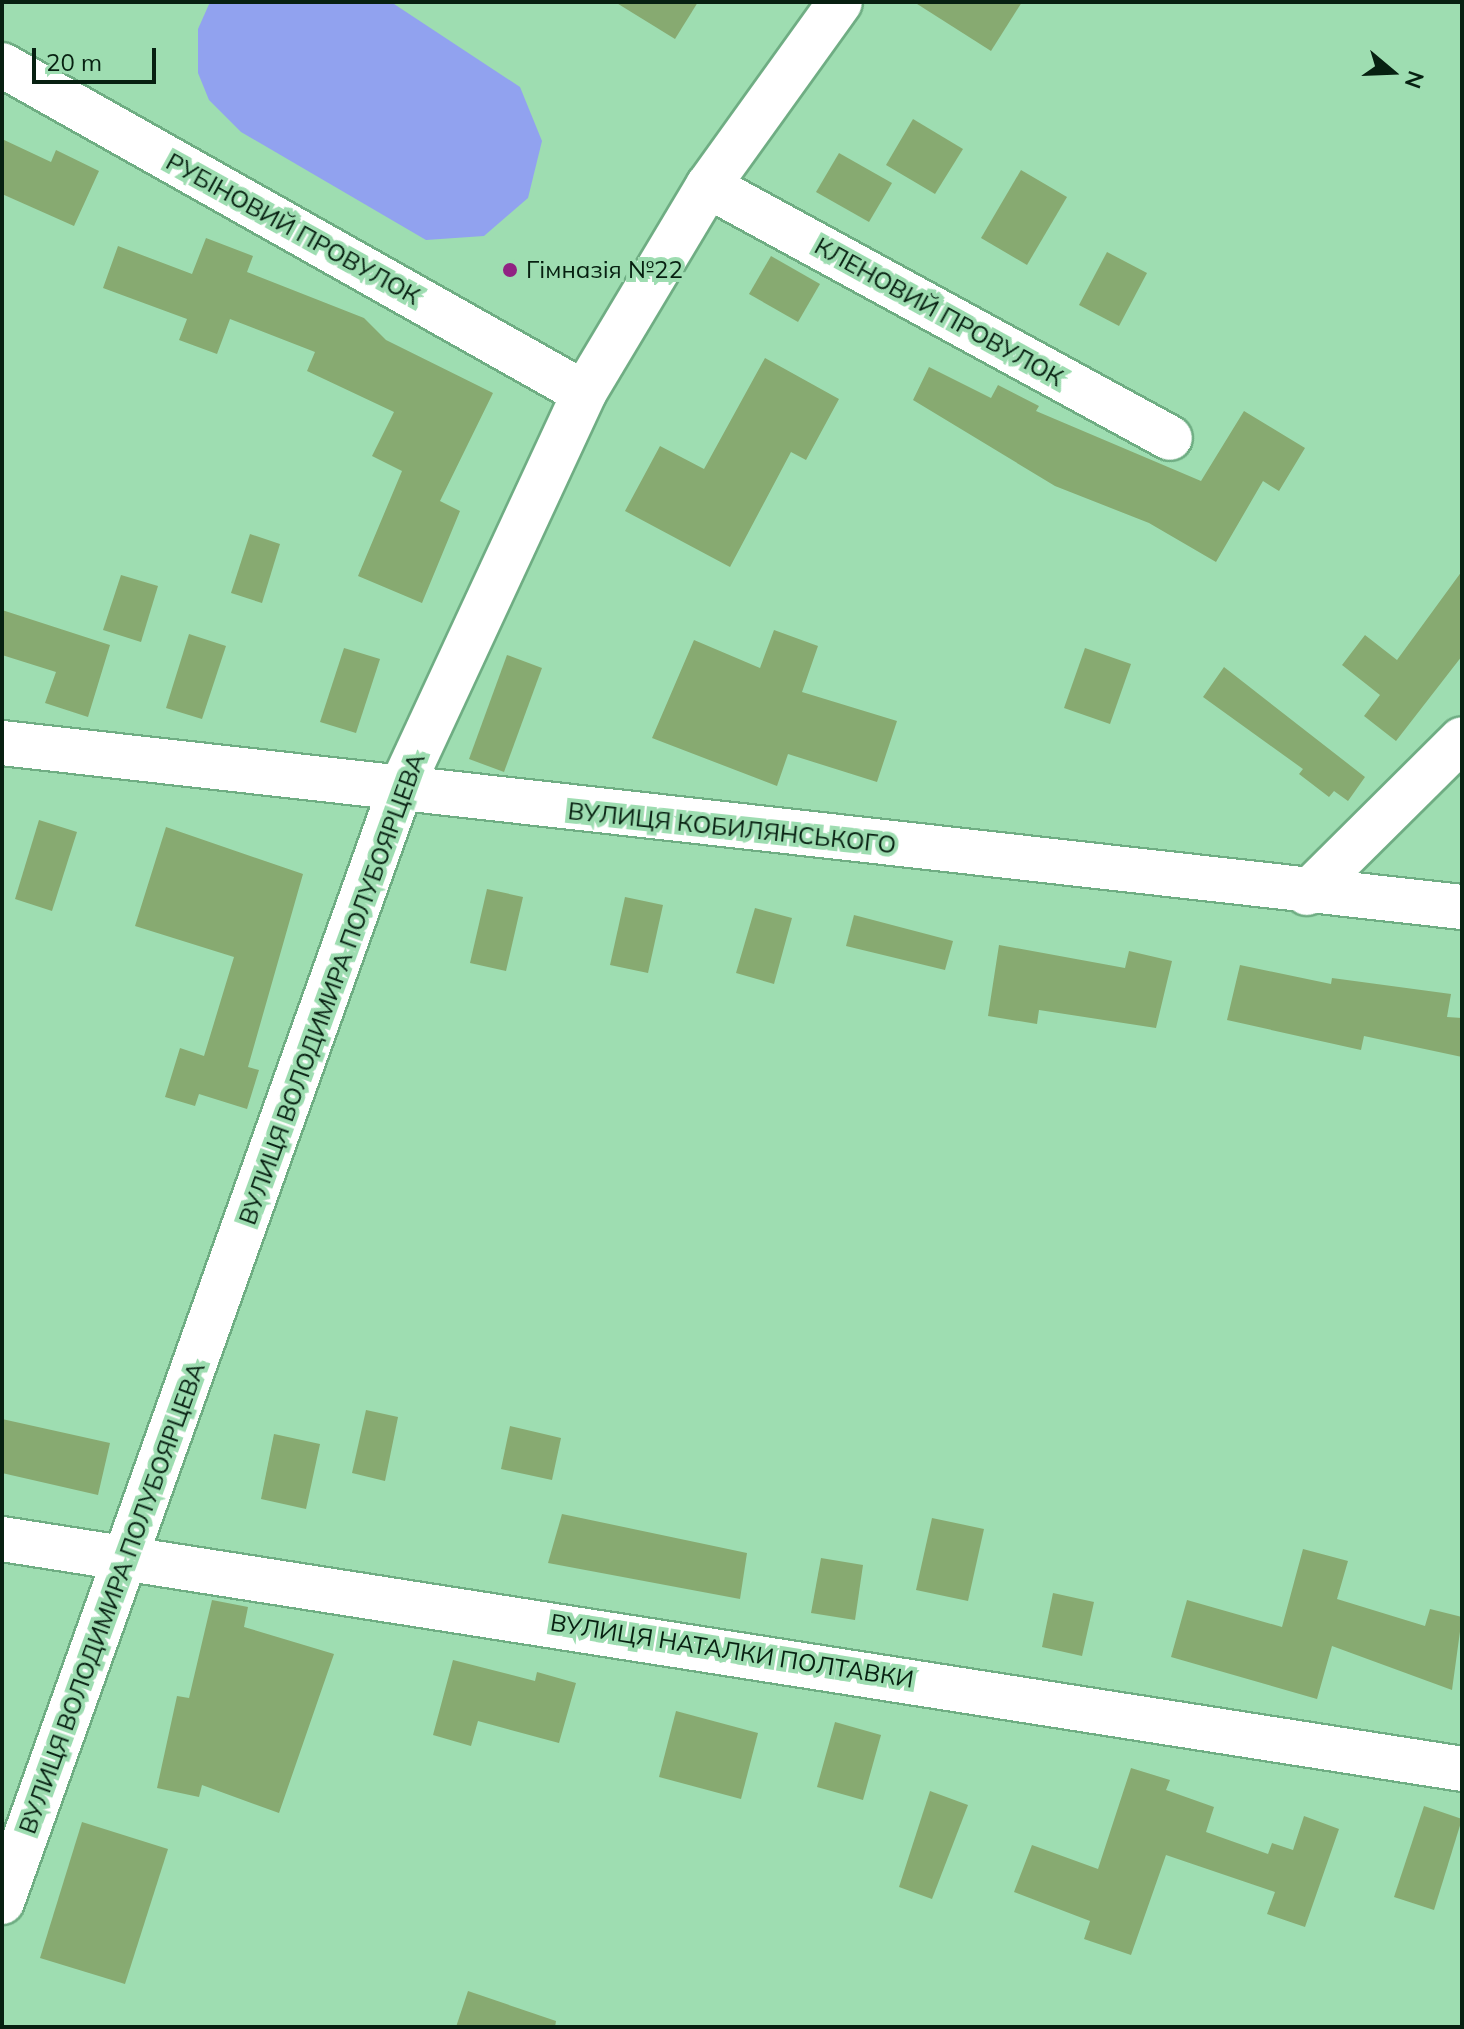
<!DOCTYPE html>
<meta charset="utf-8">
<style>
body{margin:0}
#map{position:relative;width:1464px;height:2029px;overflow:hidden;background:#9eddb1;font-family:Mulish,sans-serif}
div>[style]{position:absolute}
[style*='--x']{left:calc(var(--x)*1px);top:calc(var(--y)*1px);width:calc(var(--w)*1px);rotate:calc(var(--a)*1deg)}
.green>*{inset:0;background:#91a2ef}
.building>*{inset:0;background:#87aa71}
.roads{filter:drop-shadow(2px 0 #6fad83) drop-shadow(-2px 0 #6fad83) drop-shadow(0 2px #6fad83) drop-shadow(0 -2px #6fad83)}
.minor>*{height:44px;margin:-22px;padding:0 22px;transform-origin:22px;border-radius:22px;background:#fff}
.secondary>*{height:44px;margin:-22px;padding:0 22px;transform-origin:22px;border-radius:22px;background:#fff}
.dots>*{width:22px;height:22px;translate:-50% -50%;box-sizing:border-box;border:4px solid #9eddb1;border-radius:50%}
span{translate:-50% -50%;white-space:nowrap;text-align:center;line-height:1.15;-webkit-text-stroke:8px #9eddb1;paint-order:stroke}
.street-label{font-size:24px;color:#072011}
.poi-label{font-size:24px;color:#072011}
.left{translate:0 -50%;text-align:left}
.frame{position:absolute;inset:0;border:4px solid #072011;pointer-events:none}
.north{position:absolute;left:1352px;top:32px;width:80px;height:80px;-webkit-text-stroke:6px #9eddb1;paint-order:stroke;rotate:109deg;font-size:22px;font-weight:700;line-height:32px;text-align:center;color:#072011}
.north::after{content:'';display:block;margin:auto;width:28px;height:36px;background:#072011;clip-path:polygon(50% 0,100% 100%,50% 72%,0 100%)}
.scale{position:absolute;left:32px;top:48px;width:124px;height:36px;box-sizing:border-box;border:4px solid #072011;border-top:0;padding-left:10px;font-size:24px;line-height:28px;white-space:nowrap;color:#072011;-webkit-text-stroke:6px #9eddb1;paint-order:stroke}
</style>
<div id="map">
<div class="green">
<div style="clip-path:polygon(210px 2px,391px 2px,520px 87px,542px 141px,528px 198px,484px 236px,426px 240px,241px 132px,209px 100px,198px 73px,198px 29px)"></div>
</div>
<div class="building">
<div style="clip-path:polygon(615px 2px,698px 2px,675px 39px)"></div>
<div style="clip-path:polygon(914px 2px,1022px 2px,991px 51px)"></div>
<div style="clip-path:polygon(913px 119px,963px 149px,935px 194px,886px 165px)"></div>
<div style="clip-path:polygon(2px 139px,51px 162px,56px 150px,99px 171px,74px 226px,2px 194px)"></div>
<div style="clip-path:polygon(839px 153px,892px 183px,869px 222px,816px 192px)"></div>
<div style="clip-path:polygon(1021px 170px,1067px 197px,1027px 265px,981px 238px)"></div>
<div style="clip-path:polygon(206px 238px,253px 256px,247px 272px,364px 318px,386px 340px,493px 393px,440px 501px,460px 511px,422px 603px,358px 576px,402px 471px,372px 456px,394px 412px,307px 371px,315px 352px,230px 319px,217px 354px,179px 340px,187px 319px,103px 288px,118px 246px,192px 274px)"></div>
<div style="clip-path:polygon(1107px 252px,1147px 273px,1119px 326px,1079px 305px)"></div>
<div style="clip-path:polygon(771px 256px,820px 284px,798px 322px,749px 294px)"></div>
<div style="clip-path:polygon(765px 358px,839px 399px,806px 460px,791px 452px,730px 567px,625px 511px,660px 446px,704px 469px)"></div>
<div style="clip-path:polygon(929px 367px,991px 398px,998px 385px,1039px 406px,1036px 411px,1201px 481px,1244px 411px,1305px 448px,1279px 491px,1263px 481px,1216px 562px,1149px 523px,1055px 486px,913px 400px)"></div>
<div style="clip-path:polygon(250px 534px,280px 544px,262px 603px,231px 593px)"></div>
<div style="clip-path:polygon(1462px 571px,1462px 656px,1396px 741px,1364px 716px,1380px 695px,1342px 665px,1365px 635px,1397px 660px)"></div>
<div style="clip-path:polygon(121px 575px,158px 586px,141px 642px,103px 630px)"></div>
<div style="clip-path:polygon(2px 610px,110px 645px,88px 717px,45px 703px,56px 672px,2px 655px)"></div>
<div style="clip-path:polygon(774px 630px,818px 646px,802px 692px,897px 721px,877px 782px,788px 754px,777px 786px,652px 738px,694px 640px,760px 668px)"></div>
<div style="clip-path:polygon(189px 634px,226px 646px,202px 719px,166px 708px)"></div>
<div style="clip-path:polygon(344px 648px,380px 659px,356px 733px,320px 722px)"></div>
<div style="clip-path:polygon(1085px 648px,1131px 664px,1110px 724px,1064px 708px)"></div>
<div style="clip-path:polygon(507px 655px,542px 668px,504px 772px,469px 759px)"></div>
<div style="clip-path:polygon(1224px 667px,1365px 777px,1348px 801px,1334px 791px,1329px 797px,1299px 774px,1303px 769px,1203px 697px)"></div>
<div style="clip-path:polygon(39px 820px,77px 832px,52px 911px,15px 899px)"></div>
<div style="clip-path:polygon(166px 827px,303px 874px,248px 1067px,259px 1070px,247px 1109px,199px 1094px,195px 1106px,165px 1097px,180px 1048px,204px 1056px,234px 957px,135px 926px)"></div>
<div style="clip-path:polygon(487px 889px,523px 897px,506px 971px,470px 963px)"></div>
<div style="clip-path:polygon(625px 897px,663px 905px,648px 973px,610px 965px)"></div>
<div style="clip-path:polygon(755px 908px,792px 918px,774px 984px,736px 973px)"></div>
<div style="clip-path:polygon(854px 915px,953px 941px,945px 970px,846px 946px)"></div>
<div style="clip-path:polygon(999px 945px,1125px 968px,1129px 951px,1172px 961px,1156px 1028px,1039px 1010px,1037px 1024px,988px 1016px)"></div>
<div style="clip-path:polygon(1240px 965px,1331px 984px,1332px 978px,1451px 994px,1447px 1017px,1462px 1018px,1462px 1057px,1364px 1036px,1361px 1050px,1227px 1020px)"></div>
<div style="clip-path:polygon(366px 1410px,398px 1417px,385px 1481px,352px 1473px)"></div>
<div style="clip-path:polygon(2px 1419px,110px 1443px,98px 1495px,2px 1473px)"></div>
<div style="clip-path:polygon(510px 1426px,561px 1438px,552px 1480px,501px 1469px)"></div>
<div style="clip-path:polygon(274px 1434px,320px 1444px,306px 1509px,261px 1499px)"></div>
<div style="clip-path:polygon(562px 1514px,747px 1553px,740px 1599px,548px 1563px)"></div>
<div style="clip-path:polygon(932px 1518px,984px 1529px,968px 1601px,916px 1590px)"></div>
<div style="clip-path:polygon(1303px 1549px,1348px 1561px,1337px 1599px,1425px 1626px,1430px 1609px,1462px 1617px,1452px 1690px,1332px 1646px,1317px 1699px,1171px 1657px,1187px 1600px,1282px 1627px)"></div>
<div style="clip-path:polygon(821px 1558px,863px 1565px,855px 1620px,811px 1613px)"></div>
<div style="clip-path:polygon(1053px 1593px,1094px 1602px,1082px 1656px,1042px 1647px)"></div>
<div style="clip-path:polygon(212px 1600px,248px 1607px,244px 1627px,334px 1654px,279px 1813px,202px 1785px,199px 1797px,157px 1788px,177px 1696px,189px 1698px)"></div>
<div style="clip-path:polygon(453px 1660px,535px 1681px,537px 1672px,576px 1683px,559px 1743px,478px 1721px,471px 1746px,433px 1735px)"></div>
<div style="clip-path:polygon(676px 1711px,758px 1733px,741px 1799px,659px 1777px)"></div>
<div style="clip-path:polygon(835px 1722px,881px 1735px,863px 1800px,817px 1787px)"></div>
<div style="clip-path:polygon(1131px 1768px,1170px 1780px,1166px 1790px,1214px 1807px,1206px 1832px,1268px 1854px,1272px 1843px,1293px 1850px,1304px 1816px,1339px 1829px,1305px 1927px,1267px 1914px,1275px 1892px,1166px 1855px,1131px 1955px,1084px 1939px,1090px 1921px,1014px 1892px,1032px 1845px,1098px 1869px)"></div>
<div style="clip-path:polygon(930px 1791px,968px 1805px,932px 1899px,899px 1887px)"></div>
<div style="clip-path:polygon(1424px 1806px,1462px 1819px,1434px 1910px,1394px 1897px)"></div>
<div style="clip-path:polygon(82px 1822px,168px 1849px,125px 1984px,40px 1958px)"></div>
<div style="clip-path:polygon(468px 1991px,556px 2021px,555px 2027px,456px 2027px)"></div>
</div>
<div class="roads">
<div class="minor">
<div style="--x:2;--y:65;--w:668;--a:29.4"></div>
<div style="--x:708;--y:186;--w:526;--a:28.61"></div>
<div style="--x:1307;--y:893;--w:218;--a:-44.8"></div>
<div style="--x:2;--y:1539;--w:1478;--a:8.95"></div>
<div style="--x:2;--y:1902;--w:1181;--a:-70.31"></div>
<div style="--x:400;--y:790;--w:438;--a:-65.1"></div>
<div style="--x:584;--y:393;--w:241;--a:-59.1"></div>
<div style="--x:708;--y:186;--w:226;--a:-54.3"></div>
</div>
<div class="secondary">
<div style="--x:2;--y:743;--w:1469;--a:6.41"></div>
</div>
</div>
<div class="dots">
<div style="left:510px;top:270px;background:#912283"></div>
</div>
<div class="street-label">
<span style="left:293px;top:229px;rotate:29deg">РУБІНОВИЙ ПРОВУЛОК</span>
<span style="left:939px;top:312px;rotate:29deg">КЛЕНОВИЙ ПРОВУЛОК</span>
<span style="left:732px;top:828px;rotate:6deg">ВУЛИЦЯ КОБИЛЯНСЬКОГО</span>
<span style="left:332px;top:989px;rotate:-70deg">ВУЛИЦЯ ВОЛОДИМИРА ПОЛУБОЯРЦЕВА</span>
<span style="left:112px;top:1598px;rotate:-70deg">ВУЛИЦЯ ВОЛОДИМИРА ПОЛУБОЯРЦЕВА</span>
<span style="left:732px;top:1651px;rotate:9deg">ВУЛИЦЯ НАТАЛКИ ПОЛТАВКИ</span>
</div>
<div class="poi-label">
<span class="left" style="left:526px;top:270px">Гімназія №22</span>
</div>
<div class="frame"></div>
<div class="north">N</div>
<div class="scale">20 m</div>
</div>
